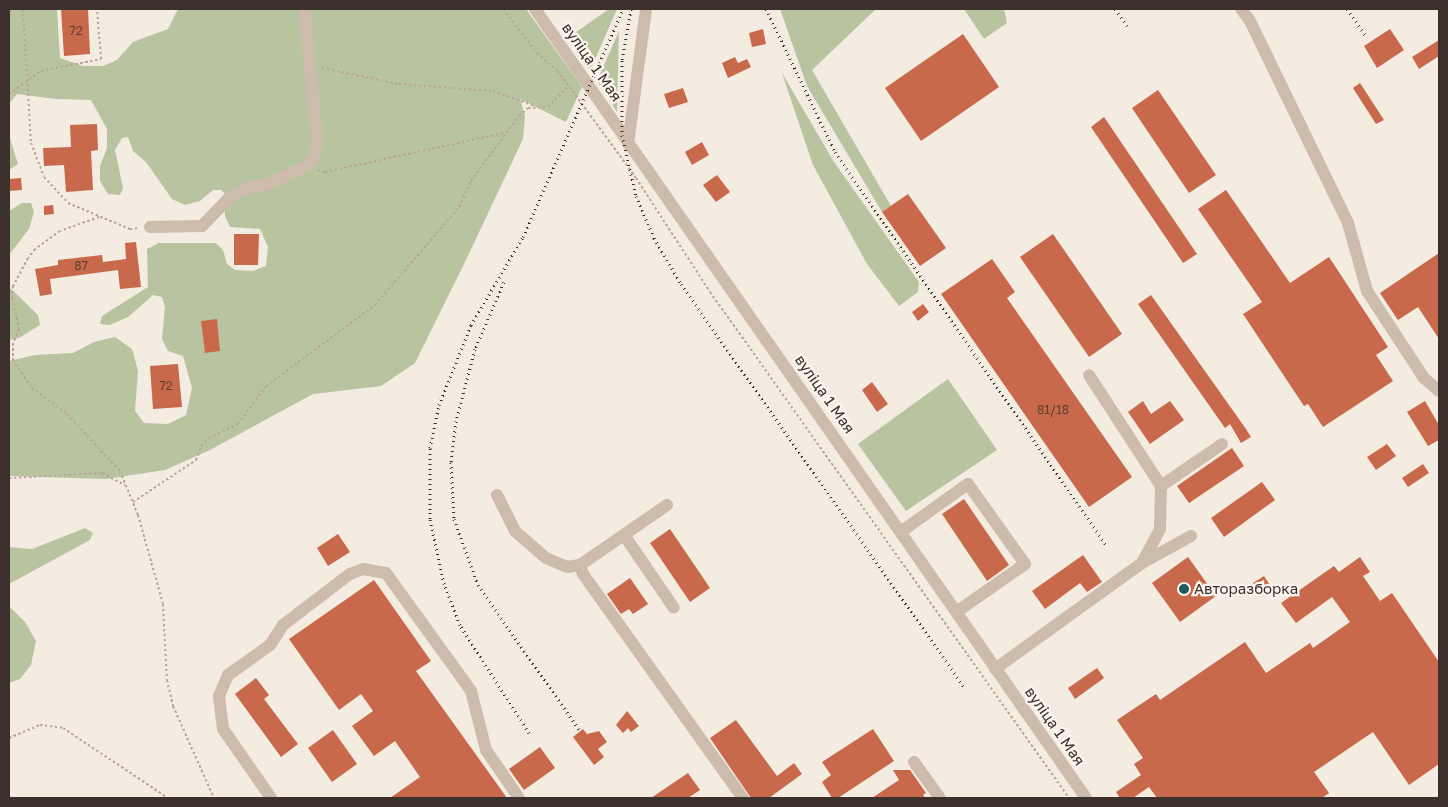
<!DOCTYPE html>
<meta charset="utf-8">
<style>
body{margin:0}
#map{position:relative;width:1448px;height:807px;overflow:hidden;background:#f4ebe1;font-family:"Golos Text",sans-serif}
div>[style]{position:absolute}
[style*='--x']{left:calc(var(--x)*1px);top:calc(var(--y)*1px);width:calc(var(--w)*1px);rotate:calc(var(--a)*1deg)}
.green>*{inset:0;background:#b8c4a0}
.building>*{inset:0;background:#c8694b}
.path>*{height:2px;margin-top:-1px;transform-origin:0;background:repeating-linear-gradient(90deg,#b9a596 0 2.5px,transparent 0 5px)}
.minor>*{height:12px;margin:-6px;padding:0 6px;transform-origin:6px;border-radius:6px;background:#cdbbac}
.rail>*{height:3px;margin-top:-1.5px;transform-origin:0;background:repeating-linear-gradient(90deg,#3b302b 0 1px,transparent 0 5px)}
.dots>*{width:14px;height:14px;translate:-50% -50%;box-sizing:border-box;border:2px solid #fbf5ee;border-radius:50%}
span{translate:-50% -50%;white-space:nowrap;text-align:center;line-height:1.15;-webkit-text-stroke:4.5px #fbf5ee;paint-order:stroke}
.number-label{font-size:12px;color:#5e3e33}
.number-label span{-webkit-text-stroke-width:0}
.street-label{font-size:15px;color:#3b302b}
.poi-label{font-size:15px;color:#3b302b}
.left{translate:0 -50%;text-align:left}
.frame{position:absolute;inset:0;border:10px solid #3b302b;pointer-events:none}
</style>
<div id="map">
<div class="green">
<div style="clip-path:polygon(9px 9px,57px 9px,60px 58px,83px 66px,103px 66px,117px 60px,133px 42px,168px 29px,178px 9px,526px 9px,582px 87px,566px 122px,520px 99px,525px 116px,523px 139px,466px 260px,415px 363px,381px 386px,313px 394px,210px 450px,165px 470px,106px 479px,9px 476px,9px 361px,35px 355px,73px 353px,94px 342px,115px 337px,132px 349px,138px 371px,135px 411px,144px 423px,168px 424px,186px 415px,192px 388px,183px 356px,168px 351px,162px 339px,165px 307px,162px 297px,153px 295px,128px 317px,110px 325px,100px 324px,102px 316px,148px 287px,147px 249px,159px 243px,216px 243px,223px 250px,227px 264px,235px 270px,253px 271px,266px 266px,268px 247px,260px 229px,230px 227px,225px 216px,225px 194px,221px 190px,213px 190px,200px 201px,185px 205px,172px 199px,146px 162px,133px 151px,128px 137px,122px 138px,115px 150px,123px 188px,120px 195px,108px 194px,100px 181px,100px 166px,107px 148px,107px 129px,91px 100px,56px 99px,17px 94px,9px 104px)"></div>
<div style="clip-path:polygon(609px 9px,617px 9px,590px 71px,569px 37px)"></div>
<div style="clip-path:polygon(780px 9px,876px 9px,812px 70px,891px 206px,882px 212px,807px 86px)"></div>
<div style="clip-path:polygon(964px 9px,1004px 9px,1007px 23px,984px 39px)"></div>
<div style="clip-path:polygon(619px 31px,617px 112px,597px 81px)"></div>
<div style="clip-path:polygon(782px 73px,834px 162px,919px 282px,918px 292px,899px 306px,867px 264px,813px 165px)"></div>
<div style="clip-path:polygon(9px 135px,18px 164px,9px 170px)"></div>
<div style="clip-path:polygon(22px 203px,31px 203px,34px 212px,29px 229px,9px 255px,9px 211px)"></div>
<div style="clip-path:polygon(9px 287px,38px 315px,40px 325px,19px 338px,9px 340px)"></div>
<div style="clip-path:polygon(948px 379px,997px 450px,906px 511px,858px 444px)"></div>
<div style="clip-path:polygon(85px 528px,93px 533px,90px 540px,9px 584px,9px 547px,32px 549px)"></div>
<div style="clip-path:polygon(9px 606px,25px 622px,36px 641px,31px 665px,20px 679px,9px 683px)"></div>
</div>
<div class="building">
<div style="clip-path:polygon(61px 9px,88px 9px,90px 54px,64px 56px)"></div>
<div style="clip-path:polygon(763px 29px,766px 44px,752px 47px,749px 33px)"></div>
<div style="clip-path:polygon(1390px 29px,1404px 50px,1377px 68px,1364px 46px)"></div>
<div style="clip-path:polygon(963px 34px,999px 87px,921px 141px,885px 88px)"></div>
<div style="clip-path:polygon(1439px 40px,1439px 56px,1419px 69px,1412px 57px)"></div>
<div style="clip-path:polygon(735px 57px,738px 63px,747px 59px,751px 67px,728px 78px,722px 63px)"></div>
<div style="clip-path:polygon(1360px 83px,1384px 120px,1376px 124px,1353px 88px)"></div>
<div style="clip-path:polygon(683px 88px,688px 102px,669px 108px,664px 94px)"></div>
<div style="clip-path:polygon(1158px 90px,1216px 175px,1189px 193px,1132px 108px)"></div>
<div style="clip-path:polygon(1104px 117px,1197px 254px,1183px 263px,1091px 127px)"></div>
<div style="clip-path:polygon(97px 124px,98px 150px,91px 151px,93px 190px,66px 192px,64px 165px,44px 166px,43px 148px,71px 147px,70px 125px)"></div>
<div style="clip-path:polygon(702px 142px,709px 155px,692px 165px,685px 152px)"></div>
<div style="clip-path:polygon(717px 175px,730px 192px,716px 202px,703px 185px)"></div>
<div style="clip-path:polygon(21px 178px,22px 190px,9px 191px,9px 179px)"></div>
<div style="clip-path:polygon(1226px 190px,1290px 283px,1329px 257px,1388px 347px,1376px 355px,1393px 381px,1323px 427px,1308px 404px,1304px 406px,1243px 314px,1262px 302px,1198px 209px)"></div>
<div style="clip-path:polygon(908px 194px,946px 248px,920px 266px,882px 212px)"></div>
<div style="clip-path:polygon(53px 205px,54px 214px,44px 215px,44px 206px)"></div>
<div style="clip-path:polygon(234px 234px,259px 234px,258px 265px,234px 265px)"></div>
<div style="clip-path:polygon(1053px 234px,1122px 334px,1089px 357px,1020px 257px)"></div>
<div style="clip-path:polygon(136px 242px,141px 287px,120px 289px,118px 270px,50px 279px,52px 294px,40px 296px,35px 269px,58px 265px,58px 260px,102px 255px,103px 262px,126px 259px,125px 243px)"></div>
<div style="clip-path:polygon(1439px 253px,1439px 339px,1418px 307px,1398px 320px,1380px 293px)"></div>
<div style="clip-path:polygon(992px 259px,1015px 292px,1007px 298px,1132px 477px,1089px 507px,941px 294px)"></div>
<div style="clip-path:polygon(1151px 295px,1246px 429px,1251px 437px,1241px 443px,1230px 424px,1225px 428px,1138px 304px)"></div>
<div style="clip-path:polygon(923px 304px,929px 312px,918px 321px,912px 312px)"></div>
<div style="clip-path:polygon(217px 319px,220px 351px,205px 353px,201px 321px)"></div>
<div style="clip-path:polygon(178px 364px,182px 407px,153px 409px,150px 366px)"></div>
<div style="clip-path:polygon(872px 382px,888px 404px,877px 412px,862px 390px)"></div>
<div style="clip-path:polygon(1143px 401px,1151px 414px,1170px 401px,1184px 420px,1150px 444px,1128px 412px)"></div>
<div style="clip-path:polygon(1425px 401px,1439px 425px,1439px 440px,1428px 446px,1407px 412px)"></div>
<div style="clip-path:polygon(1387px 444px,1396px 456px,1376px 470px,1367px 457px)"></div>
<div style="clip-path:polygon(1232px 448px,1244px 466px,1189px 503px,1177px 486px)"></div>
<div style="clip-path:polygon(1423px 464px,1429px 473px,1408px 487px,1402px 478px)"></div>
<div style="clip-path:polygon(1262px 482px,1275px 500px,1224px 537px,1211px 518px)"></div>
<div style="clip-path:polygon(964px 499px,1009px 565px,987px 581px,942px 514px)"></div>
<div style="clip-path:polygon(670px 529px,710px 588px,690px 602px,650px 543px)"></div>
<div style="clip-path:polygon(338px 534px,350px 552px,328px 566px,317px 548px)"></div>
<div style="clip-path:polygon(1083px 555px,1102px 582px,1087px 592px,1080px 583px,1045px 609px,1032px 591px)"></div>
<div style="clip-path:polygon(1188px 557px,1216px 596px,1180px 622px,1152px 583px)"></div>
<div style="clip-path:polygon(1360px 557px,1370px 572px,1363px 576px,1380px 601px,1392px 593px,1439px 662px,1439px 764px,1409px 785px,1373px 732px,1314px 772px,1329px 793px,1322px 798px,1157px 798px,1149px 787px,1133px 798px,1120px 798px,1116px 792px,1141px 775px,1134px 764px,1143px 758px,1117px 720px,1156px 694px,1160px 700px,1245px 642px,1266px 673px,1310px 643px,1313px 648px,1350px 622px,1332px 597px,1296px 623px,1281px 603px,1334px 566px,1339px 572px)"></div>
<div style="clip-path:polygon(1264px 576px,1270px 585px,1259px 593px,1253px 583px)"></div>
<div style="clip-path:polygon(630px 578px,648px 604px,633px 614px,629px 609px,621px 614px,607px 594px)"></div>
<div style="clip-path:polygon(374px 580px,431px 661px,416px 671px,507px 798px,390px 798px,420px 777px,395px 741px,374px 756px,352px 726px,373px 711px,361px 694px,339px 710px,289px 639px)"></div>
<div style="clip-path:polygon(1097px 668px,1104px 678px,1075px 699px,1068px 688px)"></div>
<div style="clip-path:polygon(256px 678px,269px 695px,264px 699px,298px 744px,281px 757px,235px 694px)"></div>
<div style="clip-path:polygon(627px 711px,639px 726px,631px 732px,628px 728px,623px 733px,616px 725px)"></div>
<div style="clip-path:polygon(736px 720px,777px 776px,794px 763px,802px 774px,769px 798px,751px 798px,710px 738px)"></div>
<div style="clip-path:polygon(583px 729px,587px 734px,599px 731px,607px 742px,598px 749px,604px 757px,594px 765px,573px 737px)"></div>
<div style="clip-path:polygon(873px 729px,894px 761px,838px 798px,832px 798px,822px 782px,831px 775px,822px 762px)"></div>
<div style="clip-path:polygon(333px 730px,357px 764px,332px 782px,308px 748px)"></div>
<div style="clip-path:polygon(540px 747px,555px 768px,524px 790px,509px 769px)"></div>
<div style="clip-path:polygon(893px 770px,910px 770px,926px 793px,923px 795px,925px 798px,872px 798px,899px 780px)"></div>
<div style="clip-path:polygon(688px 773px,700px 790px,688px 798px,651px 798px)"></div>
</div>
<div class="path">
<div style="--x:23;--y:9;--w:134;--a:86.6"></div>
<div style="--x:31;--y:143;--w:36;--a:69"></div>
<div style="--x:44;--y:177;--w:35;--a:47"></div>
<div style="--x:68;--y:203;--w:67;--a:22.8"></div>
<div style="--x:130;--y:229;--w:9;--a:-6"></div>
<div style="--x:503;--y:9;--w:56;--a:52.3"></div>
<div style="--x:537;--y:53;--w:28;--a:41"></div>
<div style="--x:558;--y:71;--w:132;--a:53.9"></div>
<div style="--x:636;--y:178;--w:136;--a:57"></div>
<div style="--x:710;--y:292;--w:620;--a:54.64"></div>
<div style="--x:322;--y:68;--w:79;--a:11.7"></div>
<div style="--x:399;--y:84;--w:94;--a:4.3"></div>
<div style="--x:493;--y:91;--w:45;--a:19.7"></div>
<div style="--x:9;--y:94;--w:39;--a:-36"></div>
<div style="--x:41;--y:71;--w:61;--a:-11.3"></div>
<div style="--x:101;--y:59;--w:50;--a:-94.6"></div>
<div style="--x:318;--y:170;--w:7;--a:16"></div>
<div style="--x:325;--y:172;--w:187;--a:-12.3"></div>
<div style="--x:99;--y:217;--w:41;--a:160.3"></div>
<div style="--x:60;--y:231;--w:31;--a:144"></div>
<div style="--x:35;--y:249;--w:11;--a:128"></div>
<div style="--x:28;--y:258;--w:32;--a:118"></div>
<div style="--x:13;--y:286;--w:12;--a:95"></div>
<div style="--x:12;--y:298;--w:32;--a:77"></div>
<div style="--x:19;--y:329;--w:15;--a:113"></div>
<div style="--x:13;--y:343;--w:17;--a:90"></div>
<div style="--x:13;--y:360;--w:34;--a:56"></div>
<div style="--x:32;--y:388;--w:44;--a:36.6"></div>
<div style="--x:67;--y:414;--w:78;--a:47.1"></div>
<div style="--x:120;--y:471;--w:48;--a:67.8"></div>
<div style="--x:138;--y:515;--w:92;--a:74.3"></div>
<div style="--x:163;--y:604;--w:76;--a:87"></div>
<div style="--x:167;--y:680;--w:27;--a:77"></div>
<div style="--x:173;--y:706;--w:101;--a:66"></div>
<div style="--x:9;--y:478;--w:93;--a:-3.1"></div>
<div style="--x:102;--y:473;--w:26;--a:28"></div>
<div style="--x:133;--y:502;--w:76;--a:-33.7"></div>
<div style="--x:196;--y:460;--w:15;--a:-70"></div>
<div style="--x:201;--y:446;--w:11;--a:-45"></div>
<div style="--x:209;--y:438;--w:32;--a:-26"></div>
<div style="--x:238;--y:424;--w:47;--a:-53.6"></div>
<div style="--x:266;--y:386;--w:136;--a:-36.6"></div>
<div style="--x:375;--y:305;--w:129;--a:-49.4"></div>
<div style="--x:459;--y:207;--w:29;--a:-65"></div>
<div style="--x:471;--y:181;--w:81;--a:-53.6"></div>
<div style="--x:519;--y:116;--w:12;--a:-42"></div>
<div style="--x:528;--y:108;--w:20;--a:-3"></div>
<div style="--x:548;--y:107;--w:28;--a:-44"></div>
<div style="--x:9;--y:738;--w:34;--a:-23"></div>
<div style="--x:40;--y:725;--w:23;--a:7"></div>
<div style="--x:63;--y:728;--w:126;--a:33.7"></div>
</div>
<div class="minor">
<div style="--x:535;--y:9;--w:962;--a:55.07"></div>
<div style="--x:1241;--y:9;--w:15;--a:53"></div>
<div style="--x:1250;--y:21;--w:225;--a:64.1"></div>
<div style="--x:1348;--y:223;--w:71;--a:74.4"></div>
<div style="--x:1367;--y:291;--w:104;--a:56.8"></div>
<div style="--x:1424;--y:378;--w:20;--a:41"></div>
<div style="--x:628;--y:144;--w:136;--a:-82.4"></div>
<div style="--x:150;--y:227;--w:52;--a:-1.1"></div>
<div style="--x:202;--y:226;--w:40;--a:-46"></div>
<div style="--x:230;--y:197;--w:22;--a:-27"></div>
<div style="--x:250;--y:187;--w:19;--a:-9"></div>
<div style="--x:269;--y:184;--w:43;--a:-26"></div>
<div style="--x:308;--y:165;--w:11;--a:-52"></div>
<div style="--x:315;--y:156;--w:20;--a:-84"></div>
<div style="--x:317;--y:136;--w:128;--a:-95.8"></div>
<div style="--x:1161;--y:486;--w:74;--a:-34.5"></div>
<div style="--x:497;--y:495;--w:40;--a:63.4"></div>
<div style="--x:515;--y:531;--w:41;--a:41.1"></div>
<div style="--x:546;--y:558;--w:23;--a:23"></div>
<div style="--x:567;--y:567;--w:13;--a:-9"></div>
<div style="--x:667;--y:505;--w:106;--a:145.4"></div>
<div style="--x:580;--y:565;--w:9;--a:72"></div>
<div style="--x:583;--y:574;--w:275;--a:54.5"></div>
<div style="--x:902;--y:531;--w:81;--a:-35.5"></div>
<div style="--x:968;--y:484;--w:98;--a:54.5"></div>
<div style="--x:1025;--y:564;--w:82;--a:145"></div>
<div style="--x:624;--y:535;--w:88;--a:55.6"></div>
<div style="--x:1142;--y:563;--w:56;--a:-28.9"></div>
<div style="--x:995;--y:669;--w:181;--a:-35.8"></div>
<div style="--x:1142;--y:563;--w:38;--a:-62"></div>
<div style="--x:1160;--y:529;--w:43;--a:-88.7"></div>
<div style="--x:1161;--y:486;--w:132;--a:-123"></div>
<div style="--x:914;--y:762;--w:44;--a:54.2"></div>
<div style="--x:271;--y:798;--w:84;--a:-124.8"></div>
<div style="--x:223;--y:729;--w:33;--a:-97"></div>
<div style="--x:219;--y:696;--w:23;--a:-67"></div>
<div style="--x:228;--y:675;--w:52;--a:-35.5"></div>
<div style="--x:270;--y:645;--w:24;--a:-57"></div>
<div style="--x:283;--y:625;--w:84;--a:-37.3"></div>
<div style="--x:350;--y:574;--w:14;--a:-21"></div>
<div style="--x:363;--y:569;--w:23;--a:10"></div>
<div style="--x:386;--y:573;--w:145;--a:54.2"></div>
<div style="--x:471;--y:691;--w:61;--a:75.7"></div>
<div style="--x:486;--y:750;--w:58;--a:55.5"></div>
</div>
<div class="rail">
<div style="--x:631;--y:9;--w:52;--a:100"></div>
<div style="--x:622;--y:60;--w:75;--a:90"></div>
<div style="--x:622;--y:135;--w:63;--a:77.1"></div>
<div style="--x:636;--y:196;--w:46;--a:66.8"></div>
<div style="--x:654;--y:238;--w:53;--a:59.6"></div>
<div style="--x:681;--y:284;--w:492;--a:54.9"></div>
<div style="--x:766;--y:9;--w:159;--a:64.2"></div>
<div style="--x:835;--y:152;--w:479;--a:55.4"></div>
<div style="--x:1115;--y:9;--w:21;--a:55"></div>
<div style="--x:1347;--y:9;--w:33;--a:55"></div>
<div style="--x:504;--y:282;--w:73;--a:113.4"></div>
<div style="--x:475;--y:349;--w:74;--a:104.8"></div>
<div style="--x:456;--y:421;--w:41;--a:97"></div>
<div style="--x:451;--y:462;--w:57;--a:87"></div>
<div style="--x:454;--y:519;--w:70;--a:70"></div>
<div style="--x:478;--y:585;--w:176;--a:55"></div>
<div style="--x:529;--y:733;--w:128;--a:-122.6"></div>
<div style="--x:460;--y:625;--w:44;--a:-111.3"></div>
<div style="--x:444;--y:584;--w:66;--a:-102.2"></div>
<div style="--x:430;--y:519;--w:71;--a:-90"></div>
<div style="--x:430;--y:448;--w:44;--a:-78.2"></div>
<div style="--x:439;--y:405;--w:86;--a:-68.2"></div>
<div style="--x:471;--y:325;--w:102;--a:-59.4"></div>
<div style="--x:523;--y:237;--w:249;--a:-66.3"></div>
</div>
<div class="dots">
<div style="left:1184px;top:589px;background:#1f5a5e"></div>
</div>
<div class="number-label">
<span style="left:76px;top:31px">72</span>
<span style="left:81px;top:266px">87</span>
<span style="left:166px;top:386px">72</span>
<span style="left:1053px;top:410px">81/18</span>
</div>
<div class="street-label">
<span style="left:592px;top:62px;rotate:55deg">вуліца 1 Мая</span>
<span style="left:825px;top:394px;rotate:55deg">вуліца 1 Мая</span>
<span style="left:1055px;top:726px;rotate:55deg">вуліца 1 Мая</span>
</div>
<div class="poi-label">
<span class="left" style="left:1194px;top:589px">Авторазборка</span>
</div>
<div class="frame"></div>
</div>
